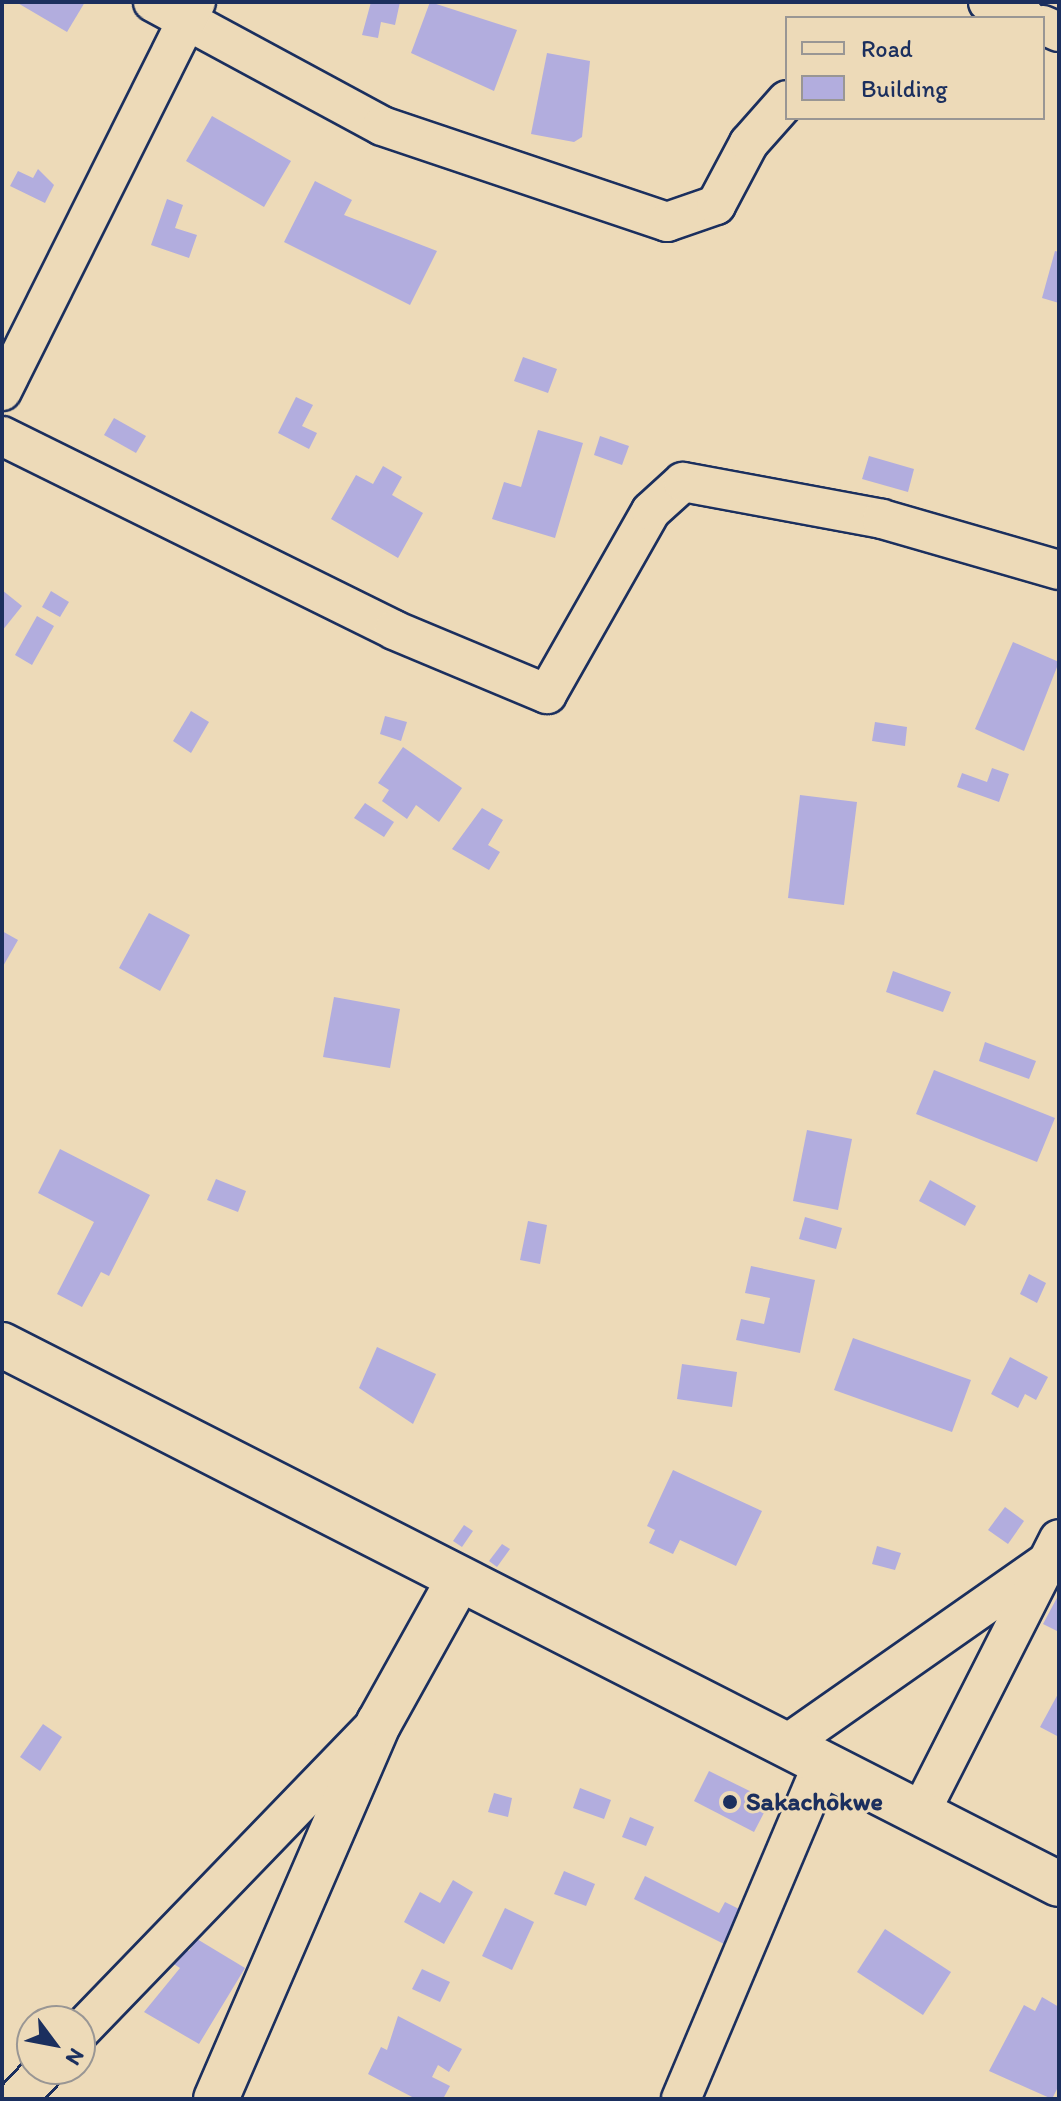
<!DOCTYPE html>
<style>
body{margin:0}
#map{position:relative;width:1061px;height:2101px;overflow:hidden;background:#eddab8;font-family:Itim,sans-serif}
div>[style]{position:absolute}
[style*='--x']{left:calc(var(--x)*1px);top:calc(var(--y)*1px);width:calc(var(--w)*1px);rotate:calc(var(--a)*1deg)}
.building>*{inset:0;background:#b2adde}
.roads{filter:drop-shadow(2px 0 #1b2f5e) drop-shadow(-2px 0 #1b2f5e) drop-shadow(0 2px #1b2f5e) drop-shadow(0 -2px #1b2f5e)}
.minor>*{height:38px;margin:-19px;padding:0 19px;transform-origin:19px;border-radius:19px;background:#eddab8}
.tertiary>*{height:44px;margin:-22px;padding:0 22px;transform-origin:22px;border-radius:22px;background:#eddab8}
.secondary>*{height:44px;margin:-22px;padding:0 22px;transform-origin:22px;border-radius:22px;background:#eddab8}
.dots>*{width:22px;height:22px;translate:-50% -50%;box-sizing:border-box;border:4px solid #eddab8;border-radius:50%}
span{translate:-50% -50%;white-space:nowrap;text-align:center;line-height:1.15;-webkit-text-stroke:6px #eddab8;paint-order:stroke}
.poi-label{font-size:26px;color:#1b2f5e;font-weight:700}
.left{translate:0 -50%;text-align:left}
.frame{position:absolute;inset:0;border:4px solid #1b2f5e;pointer-events:none}
.legend{position:absolute;left:785px;top:16px;width:260px;height:104px;box-sizing:border-box;background:#eddab8;border:2px solid #999694;margin:0;padding:10px 14px;list-style:none;font-size:24px;color:#1b2f5e}
.legend li{display:flex;align-items:center;gap:16px;height:40px}
.legend b{width:40px;border:2px solid #999694}
.north{position:absolute;left:16px;top:2005px;width:80px;height:80px;box-sizing:border-box;background:#eddab8;border:2px solid #999694;border-radius:50%;rotate:122deg;font-size:22px;font-weight:700;line-height:32px;text-align:center;color:#1b2f5e}
.north::after{content:'';display:block;margin:auto;width:28px;height:36px;background:#1b2f5e;clip-path:polygon(50% 0,100% 100%,50% 72%,0 100%)}
</style>
<div id="map">
<div class="building">
<div style="clip-path:polygon(16px 2px,85px 2px,67px 32px)"></div>
<div style="clip-path:polygon(371px 2px,400px 2px,395px 25px,381px 22px,378px 38px,362px 35px)"></div>
<div style="clip-path:polygon(430px 2px,517px 30px,494px 91px,411px 53px)"></div>
<div style="clip-path:polygon(547px 53px,590px 61px,582px 137px,574px 142px,531px 134px)"></div>
<div style="clip-path:polygon(212px 116px,291px 161px,264px 207px,186px 161px)"></div>
<div style="clip-path:polygon(38px 169px,54px 185px,45px 203px,10px 186px,18px 171px,33px 178px)"></div>
<div style="clip-path:polygon(315px 181px,352px 200px,344px 215px,437px 251px,410px 305px,284px 242px)"></div>
<div style="clip-path:polygon(167px 199px,183px 205px,175px 228px,197px 235px,189px 258px,151px 245px)"></div>
<div style="clip-path:polygon(1055px 251px,1059px 252px,1059px 303px,1042px 298px)"></div>
<div style="clip-path:polygon(523px 357px,557px 369px,548px 393px,514px 381px)"></div>
<div style="clip-path:polygon(296px 397px,313px 405px,302px 426px,317px 433px,309px 449px,278px 433px)"></div>
<div style="clip-path:polygon(114px 418px,146px 436px,136px 453px,104px 435px)"></div>
<div style="clip-path:polygon(538px 430px,583px 443px,555px 538px,492px 519px,504px 482px,521px 487px)"></div>
<div style="clip-path:polygon(600px 436px,629px 446px,622px 465px,594px 455px)"></div>
<div style="clip-path:polygon(869px 456px,914px 469px,908px 492px,862px 479px)"></div>
<div style="clip-path:polygon(383px 466px,402px 477px,392px 495px,423px 513px,398px 558px,331px 519px,356px 475px,373px 484px)"></div>
<div style="clip-path:polygon(2px 590px,22px 606px,2px 631px)"></div>
<div style="clip-path:polygon(51px 591px,69px 602px,60px 617px,42px 607px)"></div>
<div style="clip-path:polygon(37px 616px,54px 626px,32px 665px,15px 655px)"></div>
<div style="clip-path:polygon(1013px 642px,1059px 662px,1024px 751px,975px 729px)"></div>
<div style="clip-path:polygon(191px 711px,209px 722px,191px 753px,173px 741px)"></div>
<div style="clip-path:polygon(385px 716px,407px 722px,401px 741px,380px 734px)"></div>
<div style="clip-path:polygon(875px 722px,907px 727px,905px 746px,872px 741px)"></div>
<div style="clip-path:polygon(403px 747px,462px 788px,439px 822px,416px 805px,407px 819px,382px 801px,389px 790px,378px 783px)"></div>
<div style="clip-path:polygon(992px 768px,1009px 774px,999px 802px,957px 787px,962px 773px,987px 782px)"></div>
<div style="clip-path:polygon(800px 795px,857px 802px,844px 905px,788px 898px)"></div>
<div style="clip-path:polygon(365px 803px,394px 822px,384px 837px,354px 818px)"></div>
<div style="clip-path:polygon(482px 808px,503px 820px,488px 845px,500px 852px,489px 870px,452px 849px)"></div>
<div style="clip-path:polygon(149px 913px,190px 935px,160px 991px,119px 968px)"></div>
<div style="clip-path:polygon(2px 931px,18px 940px,2px 968px)"></div>
<div style="clip-path:polygon(893px 971px,951px 992px,943px 1012px,886px 992px)"></div>
<div style="clip-path:polygon(334px 997px,400px 1009px,390px 1068px,323px 1057px)"></div>
<div style="clip-path:polygon(985px 1042px,1036px 1061px,1029px 1079px,979px 1061px)"></div>
<div style="clip-path:polygon(934px 1070px,1055px 1118px,1037px 1162px,916px 1114px)"></div>
<div style="clip-path:polygon(807px 1130px,852px 1139px,838px 1210px,793px 1201px)"></div>
<div style="clip-path:polygon(60px 1149px,150px 1195px,109px 1276px,101px 1272px,82px 1307px,57px 1294px,94px 1222px,38px 1193px)"></div>
<div style="clip-path:polygon(216px 1179px,246px 1191px,238px 1212px,207px 1200px)"></div>
<div style="clip-path:polygon(930px 1180px,976px 1206px,965px 1226px,919px 1201px)"></div>
<div style="clip-path:polygon(805px 1217px,842px 1228px,836px 1249px,799px 1239px)"></div>
<div style="clip-path:polygon(528px 1221px,547px 1225px,540px 1264px,520px 1260px)"></div>
<div style="clip-path:polygon(751px 1266px,815px 1280px,800px 1353px,736px 1340px,741px 1319px,764px 1324px,770px 1298px,745px 1293px)"></div>
<div style="clip-path:polygon(1029px 1274px,1046px 1283px,1037px 1303px,1020px 1294px)"></div>
<div style="clip-path:polygon(853px 1338px,971px 1380px,952px 1432px,834px 1390px)"></div>
<div style="clip-path:polygon(377px 1347px,436px 1374px,413px 1424px,359px 1388px)"></div>
<div style="clip-path:polygon(1010px 1357px,1048px 1377px,1036px 1400px,1025px 1394px,1018px 1408px,991px 1394px)"></div>
<div style="clip-path:polygon(682px 1364px,737px 1372px,732px 1407px,677px 1399px)"></div>
<div style="clip-path:polygon(673px 1470px,762px 1511px,736px 1566px,680px 1540px,673px 1554px,649px 1543px,655px 1530px,647px 1526px)"></div>
<div style="clip-path:polygon(1005px 1507px,1024px 1521px,1008px 1544px,988px 1530px)"></div>
<div style="clip-path:polygon(464px 1525px,473px 1531px,462px 1547px,453px 1541px)"></div>
<div style="clip-path:polygon(502px 1544px,510px 1549px,497px 1567px,489px 1561px)"></div>
<div style="clip-path:polygon(877px 1546px,901px 1553px,895px 1570px,872px 1564px)"></div>
<div style="clip-path:polygon(1059px 1594px,1059px 1632px,1043px 1624px)"></div>
<div style="clip-path:polygon(1059px 1692px,1059px 1737px,1040px 1727px)"></div>
<div style="clip-path:polygon(43px 1724px,62px 1737px,40px 1771px,20px 1757px)"></div>
<div style="clip-path:polygon(709px 1771px,770px 1801px,754px 1832px,694px 1801px)"></div>
<div style="clip-path:polygon(580px 1788px,611px 1800px,604px 1819px,573px 1808px)"></div>
<div style="clip-path:polygon(494px 1793px,512px 1798px,508px 1817px,488px 1812px)"></div>
<div style="clip-path:polygon(630px 1817px,654px 1827px,646px 1846px,622px 1837px)"></div>
<div style="clip-path:polygon(564px 1871px,595px 1884px,586px 1906px,554px 1894px)"></div>
<div style="clip-path:polygon(645px 1876px,719px 1913px,725px 1902px,747px 1913px,730px 1947px,634px 1899px)"></div>
<div style="clip-path:polygon(453px 1880px,473px 1892px,444px 1944px,404px 1922px,420px 1892px,440px 1903px)"></div>
<div style="clip-path:polygon(505px 1908px,534px 1922px,512px 1970px,482px 1956px)"></div>
<div style="clip-path:polygon(885px 1929px,951px 1972px,923px 2015px,857px 1972px)"></div>
<div style="clip-path:polygon(197px 1939px,245px 1968px,199px 2044px,144px 2012px,180px 1968px,169px 1961px,179px 1944px,189px 1951px)"></div>
<div style="clip-path:polygon(422px 1969px,450px 1982px,440px 2002px,412px 1989px)"></div>
<div style="clip-path:polygon(1042px 1997px,1059px 2007px,1059px 2085px,1052px 2099px,989px 2071px,1024px 2005px,1035px 2011px)"></div>
<div style="clip-path:polygon(398px 2016px,462px 2049px,449px 2072px,438px 2065px,432px 2077px,450px 2086px,443px 2099px,416px 2099px,368px 2074px,381px 2047px,387px 2050px)"></div>
</div>
<div class="roads">
<div class="minor">
<div style="--x:153;--y:2;--w:260;--a:28.4"></div>
<div style="--x:382;--y:126;--w:301;--a:18.6"></div>
<div style="--x:667;--y:222;--w:52;--a:-19.1"></div>
<div style="--x:716;--y:205;--w:70;--a:-62"></div>
<div style="--x:749;--y:143;--w:57;--a:-48.5"></div>
<div style="--x:988;--y:2;--w:41;--a:22.8"></div>
<div style="--x:1043;--y:25;--w:17;--a:24"></div>
<div style="--x:2;--y:391;--w:435;--a:-63.5"></div>
<div style="--x:2;--y:436;--w:437;--a:26.3"></div>
<div style="--x:394;--y:630;--w:166;--a:22.7"></div>
<div style="--x:547;--y:694;--w:210;--a:-60.4"></div>
<div style="--x:651;--y:511;--w:43;--a:-42.2"></div>
<div style="--x:683;--y:482;--w:202;--a:10.5"></div>
<div style="--x:882;--y:519;--w:184;--a:16.1"></div>
<div style="--x:784;--y:1746;--w:319;--a:-35"></div>
<div style="--x:920;--y:1813;--w:307;--a:-63.1"></div>
<div style="--x:80;--y:2031;--w:419;--a:-46"></div>
<div style="--x:17;--y:2099;--w:41;--a:-47"></div>
<div style="--x:681;--y:2099;--w:363;--a:-67.1"></div>
</div>
<div class="tertiary">
<div style="--x:216;--y:2099;--w:410;--a:-66.6"></div>
<div style="--x:379;--y:1723;--w:165;--a:-60.9"></div>
</div>
<div class="secondary">
<div style="--x:2;--y:1345;--w:1186;--a:27.02"></div>
</div>
</div>
<div class="dots">
<div style="left:730px;top:1802px;background:#1b2f5e"></div>
</div>
<div class="poi-label">
<span class="left" style="left:746px;top:1802px">Sakachokwe</span>
</div>
<div class="frame"></div>
<ul class="legend">
<li><b style="height:10px;background:#eddab8"></b>Road</li>
<li><b style="height:22px;background:#b2adde"></b>Building</li>
</ul>
<div class="north">N</div>
</div>
